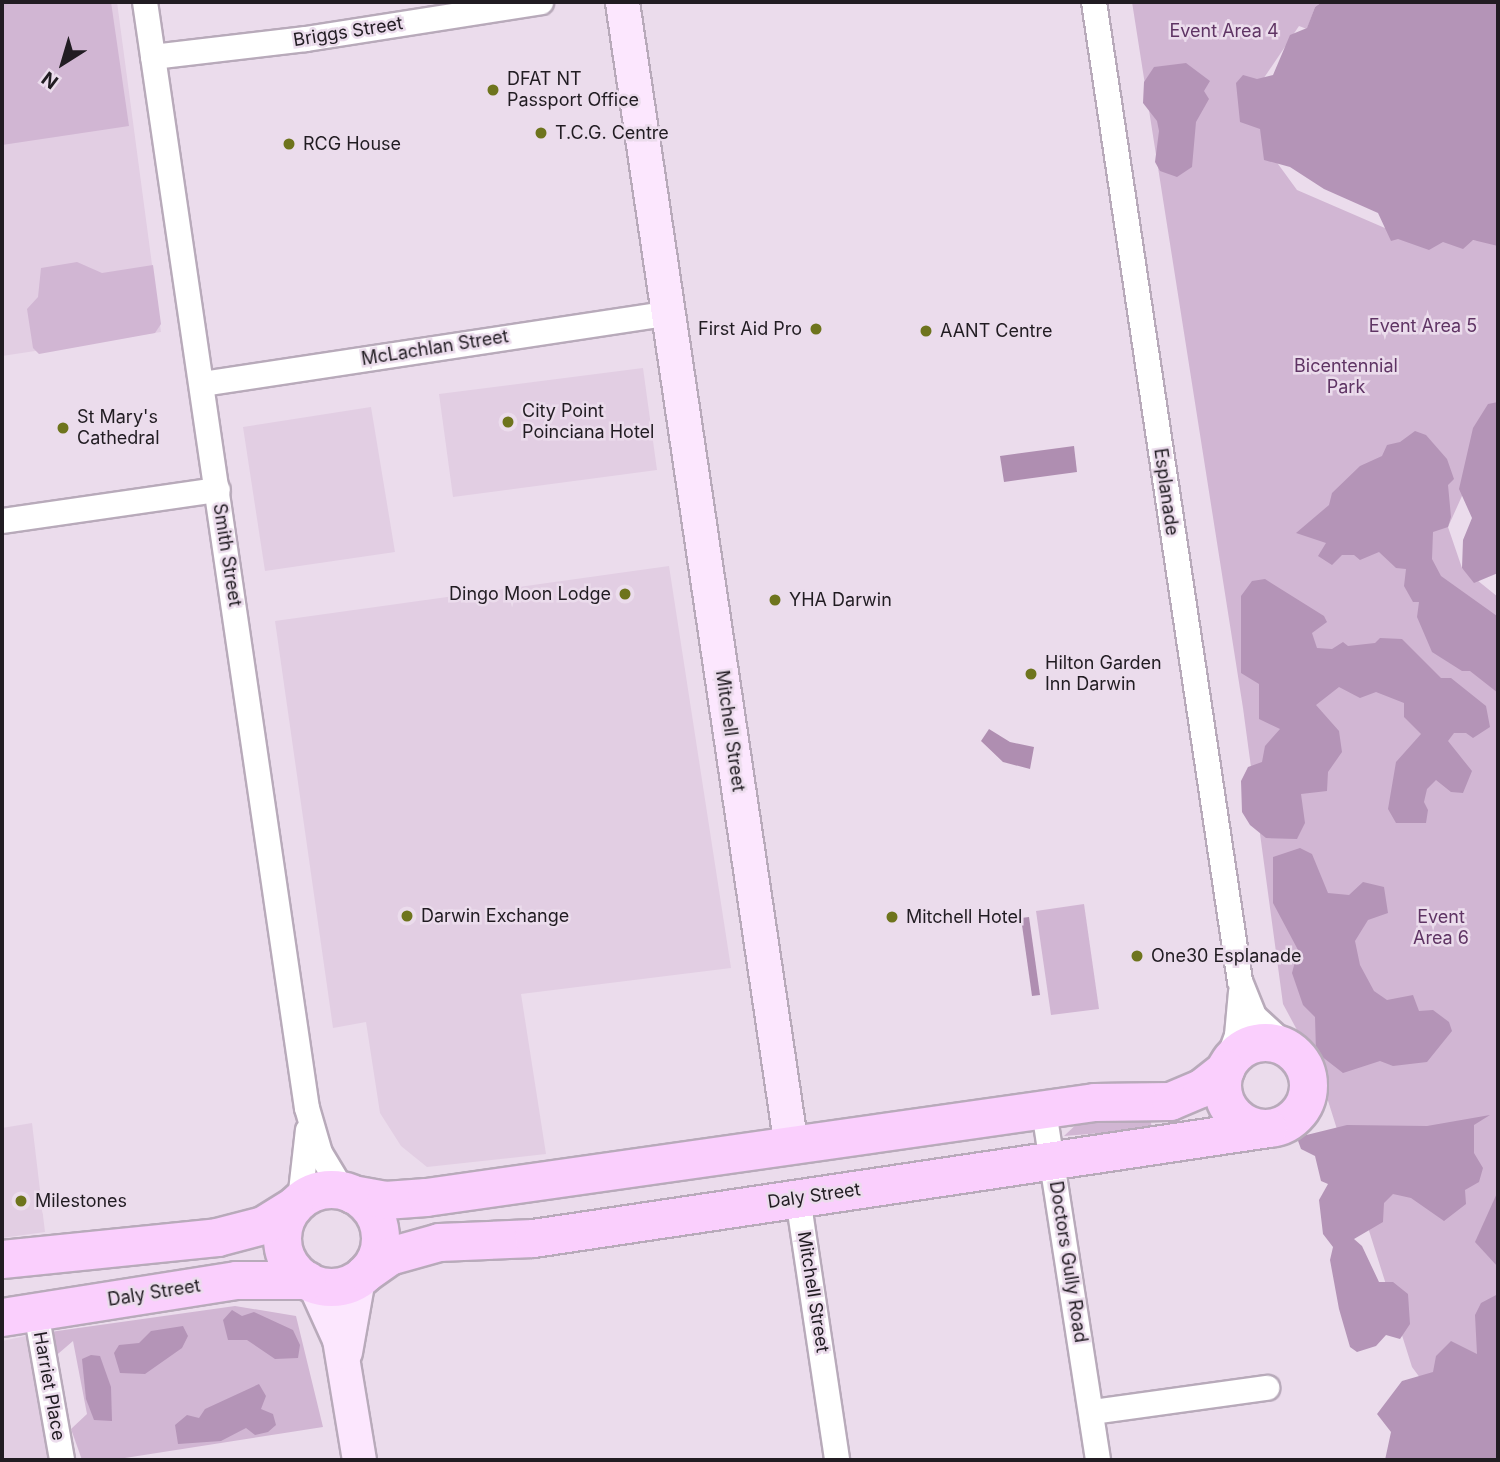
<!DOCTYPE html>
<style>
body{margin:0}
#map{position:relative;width:1500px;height:1462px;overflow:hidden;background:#ebdcec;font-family:Inter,sans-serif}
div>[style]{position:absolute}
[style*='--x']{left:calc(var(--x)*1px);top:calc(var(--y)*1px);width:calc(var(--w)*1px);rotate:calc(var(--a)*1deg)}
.built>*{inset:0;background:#e2cee3}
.green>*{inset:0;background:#d1b6d3}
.forest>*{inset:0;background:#b494b7}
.water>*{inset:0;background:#af8eb1}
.roads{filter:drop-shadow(2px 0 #b8aaba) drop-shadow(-2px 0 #b8aaba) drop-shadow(0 2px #b8aaba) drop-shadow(0 -2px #b8aaba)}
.street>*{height:24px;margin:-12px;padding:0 12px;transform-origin:12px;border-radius:12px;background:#fff}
.secondary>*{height:33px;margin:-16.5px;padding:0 16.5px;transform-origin:16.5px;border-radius:16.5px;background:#fce7fe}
.primary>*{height:37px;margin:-18.5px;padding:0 18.5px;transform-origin:18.5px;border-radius:18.5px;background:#facffd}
.primary>.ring{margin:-18.5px;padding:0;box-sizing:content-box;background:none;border:37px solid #facffd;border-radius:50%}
.dots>*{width:19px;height:19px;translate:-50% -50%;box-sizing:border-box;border:4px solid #ebdcec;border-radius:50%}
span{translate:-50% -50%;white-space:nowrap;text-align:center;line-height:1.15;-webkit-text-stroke:5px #ebdcec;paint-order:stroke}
.park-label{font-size:18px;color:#5f3464}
.street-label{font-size:18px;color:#211c22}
.poi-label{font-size:18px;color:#211c22}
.left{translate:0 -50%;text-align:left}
.right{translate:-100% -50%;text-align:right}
.frame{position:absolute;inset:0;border:4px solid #211c22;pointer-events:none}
.north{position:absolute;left:28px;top:28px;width:70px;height:70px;-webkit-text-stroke:5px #ebdcec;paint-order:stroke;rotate:217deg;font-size:19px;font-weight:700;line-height:28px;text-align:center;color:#211c22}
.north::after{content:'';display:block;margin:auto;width:24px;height:32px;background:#211c22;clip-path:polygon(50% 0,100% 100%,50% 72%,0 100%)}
</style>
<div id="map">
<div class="built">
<div style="clip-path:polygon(2px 2px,117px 2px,161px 332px,2px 356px)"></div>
<div style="clip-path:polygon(643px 368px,657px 470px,453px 497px,439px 394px)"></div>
<div style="clip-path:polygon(371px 407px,395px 552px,265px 571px,243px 427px)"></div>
<div style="clip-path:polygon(669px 566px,731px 968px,521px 994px,546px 1154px,427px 1167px,401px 1146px,380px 1113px,366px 1022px,333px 1028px,275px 621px)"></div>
<div style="clip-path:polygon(32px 1123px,45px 1232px,2px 1238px,2px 1128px)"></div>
<div style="clip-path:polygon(26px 1336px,48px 1460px,2px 1460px,2px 1341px)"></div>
</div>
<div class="green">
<div style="clip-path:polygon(2px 2px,111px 2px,129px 126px,2px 145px)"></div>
<div style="clip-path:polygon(1132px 2px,1322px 2px,1315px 7px,1307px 29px,1299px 26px,1249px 100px,1270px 153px,1297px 190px,1408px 238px,1498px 241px,1498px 416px,1448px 527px,1462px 568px,1498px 597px,1498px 1409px,1455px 1425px,1412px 1367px,1318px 1069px,1283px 1004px,1243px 708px)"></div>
<div style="clip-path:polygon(77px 262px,102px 273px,153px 265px,161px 324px,155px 333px,39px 354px,33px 348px,27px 309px,38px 297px,41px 268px)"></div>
<div style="clip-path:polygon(1084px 904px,1099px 1009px,1051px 1015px,1036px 911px)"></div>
<div style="clip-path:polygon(1150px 1117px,1152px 1129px,1064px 1136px,1082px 1119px)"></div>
<div style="clip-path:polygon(235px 1306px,296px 1316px,323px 1427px,112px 1460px,82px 1460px,71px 1429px,87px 1414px,73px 1341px,52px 1359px,43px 1333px)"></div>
</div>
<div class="forest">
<div style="clip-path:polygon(1322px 2px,1498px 2px,1498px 246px,1473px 240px,1463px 249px,1443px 242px,1429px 250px,1398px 239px,1391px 241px,1378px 213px,1324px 189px,1290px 167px,1264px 160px,1260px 129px,1240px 122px,1236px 83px,1243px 75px,1257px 79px,1273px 75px,1290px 35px,1307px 28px,1315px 7px)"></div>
<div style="clip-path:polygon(1186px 63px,1210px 81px,1204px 91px,1209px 99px,1196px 122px,1192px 167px,1177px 177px,1160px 171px,1155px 162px,1159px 131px,1157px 121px,1143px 103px,1144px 82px,1154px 67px)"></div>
<div style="clip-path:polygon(1498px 402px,1498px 573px,1474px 583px,1462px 568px,1463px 540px,1472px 518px,1459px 489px,1473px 428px,1488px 404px)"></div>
<div style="clip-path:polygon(1415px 431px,1426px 435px,1447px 459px,1454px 479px,1448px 485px,1451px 517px,1448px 527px,1433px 532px,1432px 559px,1441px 576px,1497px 616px,1498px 693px,1470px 671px,1462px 671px,1432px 652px,1417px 617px,1419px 602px,1413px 602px,1404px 586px,1406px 569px,1396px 568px,1379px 552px,1360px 560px,1354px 555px,1342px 555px,1332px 565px,1318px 556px,1326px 543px,1296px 533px,1329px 505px,1332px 493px,1360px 466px,1382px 456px,1387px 445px,1400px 442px)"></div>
<div style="clip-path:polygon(1265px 579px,1324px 616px,1327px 622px,1312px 633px,1317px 648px,1332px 649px,1343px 642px,1348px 646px,1375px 643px,1380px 638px,1402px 639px,1441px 678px,1451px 678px,1486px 706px,1490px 727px,1473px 738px,1466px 733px,1454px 733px,1448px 741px,1472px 771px,1463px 793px,1451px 792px,1436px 780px,1427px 789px,1424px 802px,1428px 810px,1426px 823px,1396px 823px,1388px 809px,1396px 762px,1421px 734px,1404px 717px,1404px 703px,1376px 692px,1360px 698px,1339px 687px,1316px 705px,1339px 731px,1342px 752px,1328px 772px,1327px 791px,1301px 794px,1305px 823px,1297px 839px,1266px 838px,1250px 825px,1242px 812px,1241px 781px,1248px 767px,1262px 762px,1265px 746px,1280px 729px,1259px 719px,1259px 684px,1241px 673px,1241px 596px,1252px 581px)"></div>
<div style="clip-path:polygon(1300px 848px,1312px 854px,1328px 893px,1349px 895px,1363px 882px,1384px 887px,1388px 913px,1368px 920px,1355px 941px,1360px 965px,1374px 991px,1387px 1000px,1413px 995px,1419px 1011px,1433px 1010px,1449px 1022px,1452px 1031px,1427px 1062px,1393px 1066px,1380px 1061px,1343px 1073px,1316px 1052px,1315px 1017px,1303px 1005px,1292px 973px,1298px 950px,1273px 903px,1273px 857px)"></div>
<div style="clip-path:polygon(1490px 1115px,1474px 1125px,1474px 1153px,1483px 1168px,1479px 1182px,1465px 1190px,1466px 1204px,1444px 1221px,1411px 1198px,1393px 1194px,1384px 1203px,1383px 1222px,1354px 1239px,1362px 1246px,1379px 1282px,1393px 1282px,1408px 1294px,1410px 1324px,1400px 1339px,1386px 1335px,1376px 1346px,1357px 1352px,1350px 1347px,1339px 1309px,1330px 1260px,1333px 1247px,1323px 1234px,1319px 1200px,1328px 1184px,1321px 1181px,1315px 1156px,1301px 1149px,1297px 1138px,1278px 1142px,1347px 1125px,1427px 1126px)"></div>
<div style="clip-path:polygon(1498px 1191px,1498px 1267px,1475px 1242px)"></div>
<div style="clip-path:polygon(1498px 1294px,1498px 1460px,1385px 1460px,1391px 1432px,1377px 1414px,1402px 1381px,1433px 1372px,1436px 1356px,1451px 1341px,1477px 1354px,1475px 1315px,1481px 1303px)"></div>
<div style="clip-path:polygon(232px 1310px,242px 1316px,254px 1312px,293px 1330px,300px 1345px,298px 1358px,275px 1359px,247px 1340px,228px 1340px,223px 1320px)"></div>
<div style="clip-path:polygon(183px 1326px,188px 1336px,182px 1348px,145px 1374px,120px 1373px,114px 1353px,119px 1345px,139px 1343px,151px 1331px)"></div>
<div style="clip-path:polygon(91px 1355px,100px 1356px,111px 1387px,112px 1421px,94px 1420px,86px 1399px,82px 1359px)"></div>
<div style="clip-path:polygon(259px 1384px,266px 1396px,261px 1409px,273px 1414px,276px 1425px,268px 1432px,255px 1435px,246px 1428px,221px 1441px,178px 1444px,175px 1425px,187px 1415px,199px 1418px,205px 1409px)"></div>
</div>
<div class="water">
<div style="clip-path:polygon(1074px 446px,1077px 472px,1004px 482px,1000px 456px)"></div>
<div style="clip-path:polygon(989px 729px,1010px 742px,1034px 747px,1030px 769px,1003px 762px,981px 741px)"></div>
<div style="clip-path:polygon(1029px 917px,1040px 995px,1032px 996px,1021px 918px)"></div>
</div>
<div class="roads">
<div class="street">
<div style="--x:145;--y:2;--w:1118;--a:81.67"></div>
<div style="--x:307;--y:1108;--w:47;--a:73.9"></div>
<div style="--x:320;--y:1153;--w:44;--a:58.8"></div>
<div style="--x:1094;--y:2;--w:990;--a:81.52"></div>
<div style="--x:1240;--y:981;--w:38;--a:68"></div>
<div style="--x:1254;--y:1016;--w:52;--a:42.6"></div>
<div style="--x:153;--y:57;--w:154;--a:-6.7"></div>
<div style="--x:306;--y:39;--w:238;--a:-8.9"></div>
<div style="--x:202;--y:384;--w:472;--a:-8.6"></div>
<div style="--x:2;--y:521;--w:218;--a:-8.2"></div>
<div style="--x:1227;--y:1063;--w:30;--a:-70"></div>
<div style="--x:1237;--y:1035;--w:43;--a:-84.7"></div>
<div style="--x:1044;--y:1111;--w:353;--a:81.2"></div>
<div style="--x:798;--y:1198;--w:265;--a:81.5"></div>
<div style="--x:300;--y:1200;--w:70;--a:-83.5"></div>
<div style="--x:36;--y:1312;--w:150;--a:80"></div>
<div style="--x:1093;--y:1412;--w:176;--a:-7.9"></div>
</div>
<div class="secondary">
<div style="--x:622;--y:2;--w:1156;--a:81.6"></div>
<div style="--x:314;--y:1284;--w:60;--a:65.6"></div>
<div style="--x:339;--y:1339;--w:123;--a:80.6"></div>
<div style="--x:345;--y:1352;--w:75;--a:-80"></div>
</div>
<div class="primary">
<div class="ring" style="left:1222px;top:1042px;width:49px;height:49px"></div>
<div class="ring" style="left:282px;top:1189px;width:61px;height:61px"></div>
<div style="--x:352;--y:1194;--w:34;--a:10"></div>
<div style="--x:385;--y:1200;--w:41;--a:-4.2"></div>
<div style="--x:426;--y:1197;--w:675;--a:-8.09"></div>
<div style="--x:1094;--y:1102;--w:76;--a:-0.8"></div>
<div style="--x:1170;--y:1101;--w:34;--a:-23"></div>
<div style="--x:1201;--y:1088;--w:31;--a:-38"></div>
<div style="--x:2;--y:1259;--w:216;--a:-5.8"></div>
<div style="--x:217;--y:1237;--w:48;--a:-14.6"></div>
<div style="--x:263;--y:1225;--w:36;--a:-32"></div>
<div style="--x:365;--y:1273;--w:29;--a:-35"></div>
<div style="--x:389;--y:1256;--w:52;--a:-15.6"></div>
<div style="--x:439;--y:1242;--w:94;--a:-2.4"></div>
<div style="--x:533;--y:1238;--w:743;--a:-8.51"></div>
<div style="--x:2;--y:1317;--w:237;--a:-9"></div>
<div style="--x:236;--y:1280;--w:71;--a:0"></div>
</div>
</div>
<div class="dots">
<div style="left:493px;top:90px;background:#6e741d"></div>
<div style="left:541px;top:133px;background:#6e741d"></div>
<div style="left:289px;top:144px;background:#6e741d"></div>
<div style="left:816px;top:329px;background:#6e741d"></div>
<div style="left:926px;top:331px;background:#6e741d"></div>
<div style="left:508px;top:422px;background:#6e741d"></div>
<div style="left:63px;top:428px;background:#6e741d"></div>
<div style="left:625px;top:594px;background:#6e741d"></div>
<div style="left:775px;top:600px;background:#6e741d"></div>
<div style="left:1031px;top:674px;background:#6e741d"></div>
<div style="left:407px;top:916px;background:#6e741d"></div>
<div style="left:892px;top:917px;background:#6e741d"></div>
<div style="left:1137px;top:956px;background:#6e741d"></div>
<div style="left:21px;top:1201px;background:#6e741d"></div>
</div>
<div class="park-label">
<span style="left:1224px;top:31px">Event Area 4</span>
<span style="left:1423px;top:326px">Event Area 5</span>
<span style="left:1346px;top:377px">Bicentennial<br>Park</span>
<span style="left:1441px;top:928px">Event<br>Area 6</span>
</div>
<div class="street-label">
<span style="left:348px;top:32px;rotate:-9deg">Briggs Street</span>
<span style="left:435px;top:348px;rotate:-9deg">McLachlan Street</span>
<span style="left:1166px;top:492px;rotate:82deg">Esplanade</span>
<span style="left:227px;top:555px;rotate:81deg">Smith Street</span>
<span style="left:730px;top:731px;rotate:82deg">Mitchell Street</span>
<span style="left:814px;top:1196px;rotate:-8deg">Daly Street</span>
<span style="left:1068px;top:1262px;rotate:81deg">Doctors Gully Road</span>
<span style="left:813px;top:1292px;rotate:81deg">Mitchell Street</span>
<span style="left:154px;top:1293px;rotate:-9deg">Daly Street</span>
<span style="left:49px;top:1386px;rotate:80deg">Harriet Place</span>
</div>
<div class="poi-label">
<span class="left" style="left:507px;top:90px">DFAT NT<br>Passport Office</span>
<span class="left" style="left:555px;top:133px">T.C.G. Centre</span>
<span class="left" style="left:303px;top:144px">RCG House</span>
<span class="right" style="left:802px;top:329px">First Aid Pro</span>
<span class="left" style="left:940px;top:331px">AANT Centre</span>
<span class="left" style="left:522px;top:422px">City Point<br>Poinciana Hotel</span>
<span class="left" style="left:77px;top:428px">St Mary's<br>Cathedral</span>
<span class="right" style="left:611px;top:594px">Dingo Moon Lodge</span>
<span class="left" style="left:789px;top:600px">YHA Darwin</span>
<span class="left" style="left:1045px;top:674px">Hilton Garden<br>Inn Darwin</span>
<span class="left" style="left:421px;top:916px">Darwin Exchange</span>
<span class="left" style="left:906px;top:917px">Mitchell Hotel</span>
<span class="left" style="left:1151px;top:956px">One30 Esplanade</span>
<span class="left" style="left:35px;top:1201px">Milestones</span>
</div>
<div class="frame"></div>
<div class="north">N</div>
</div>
